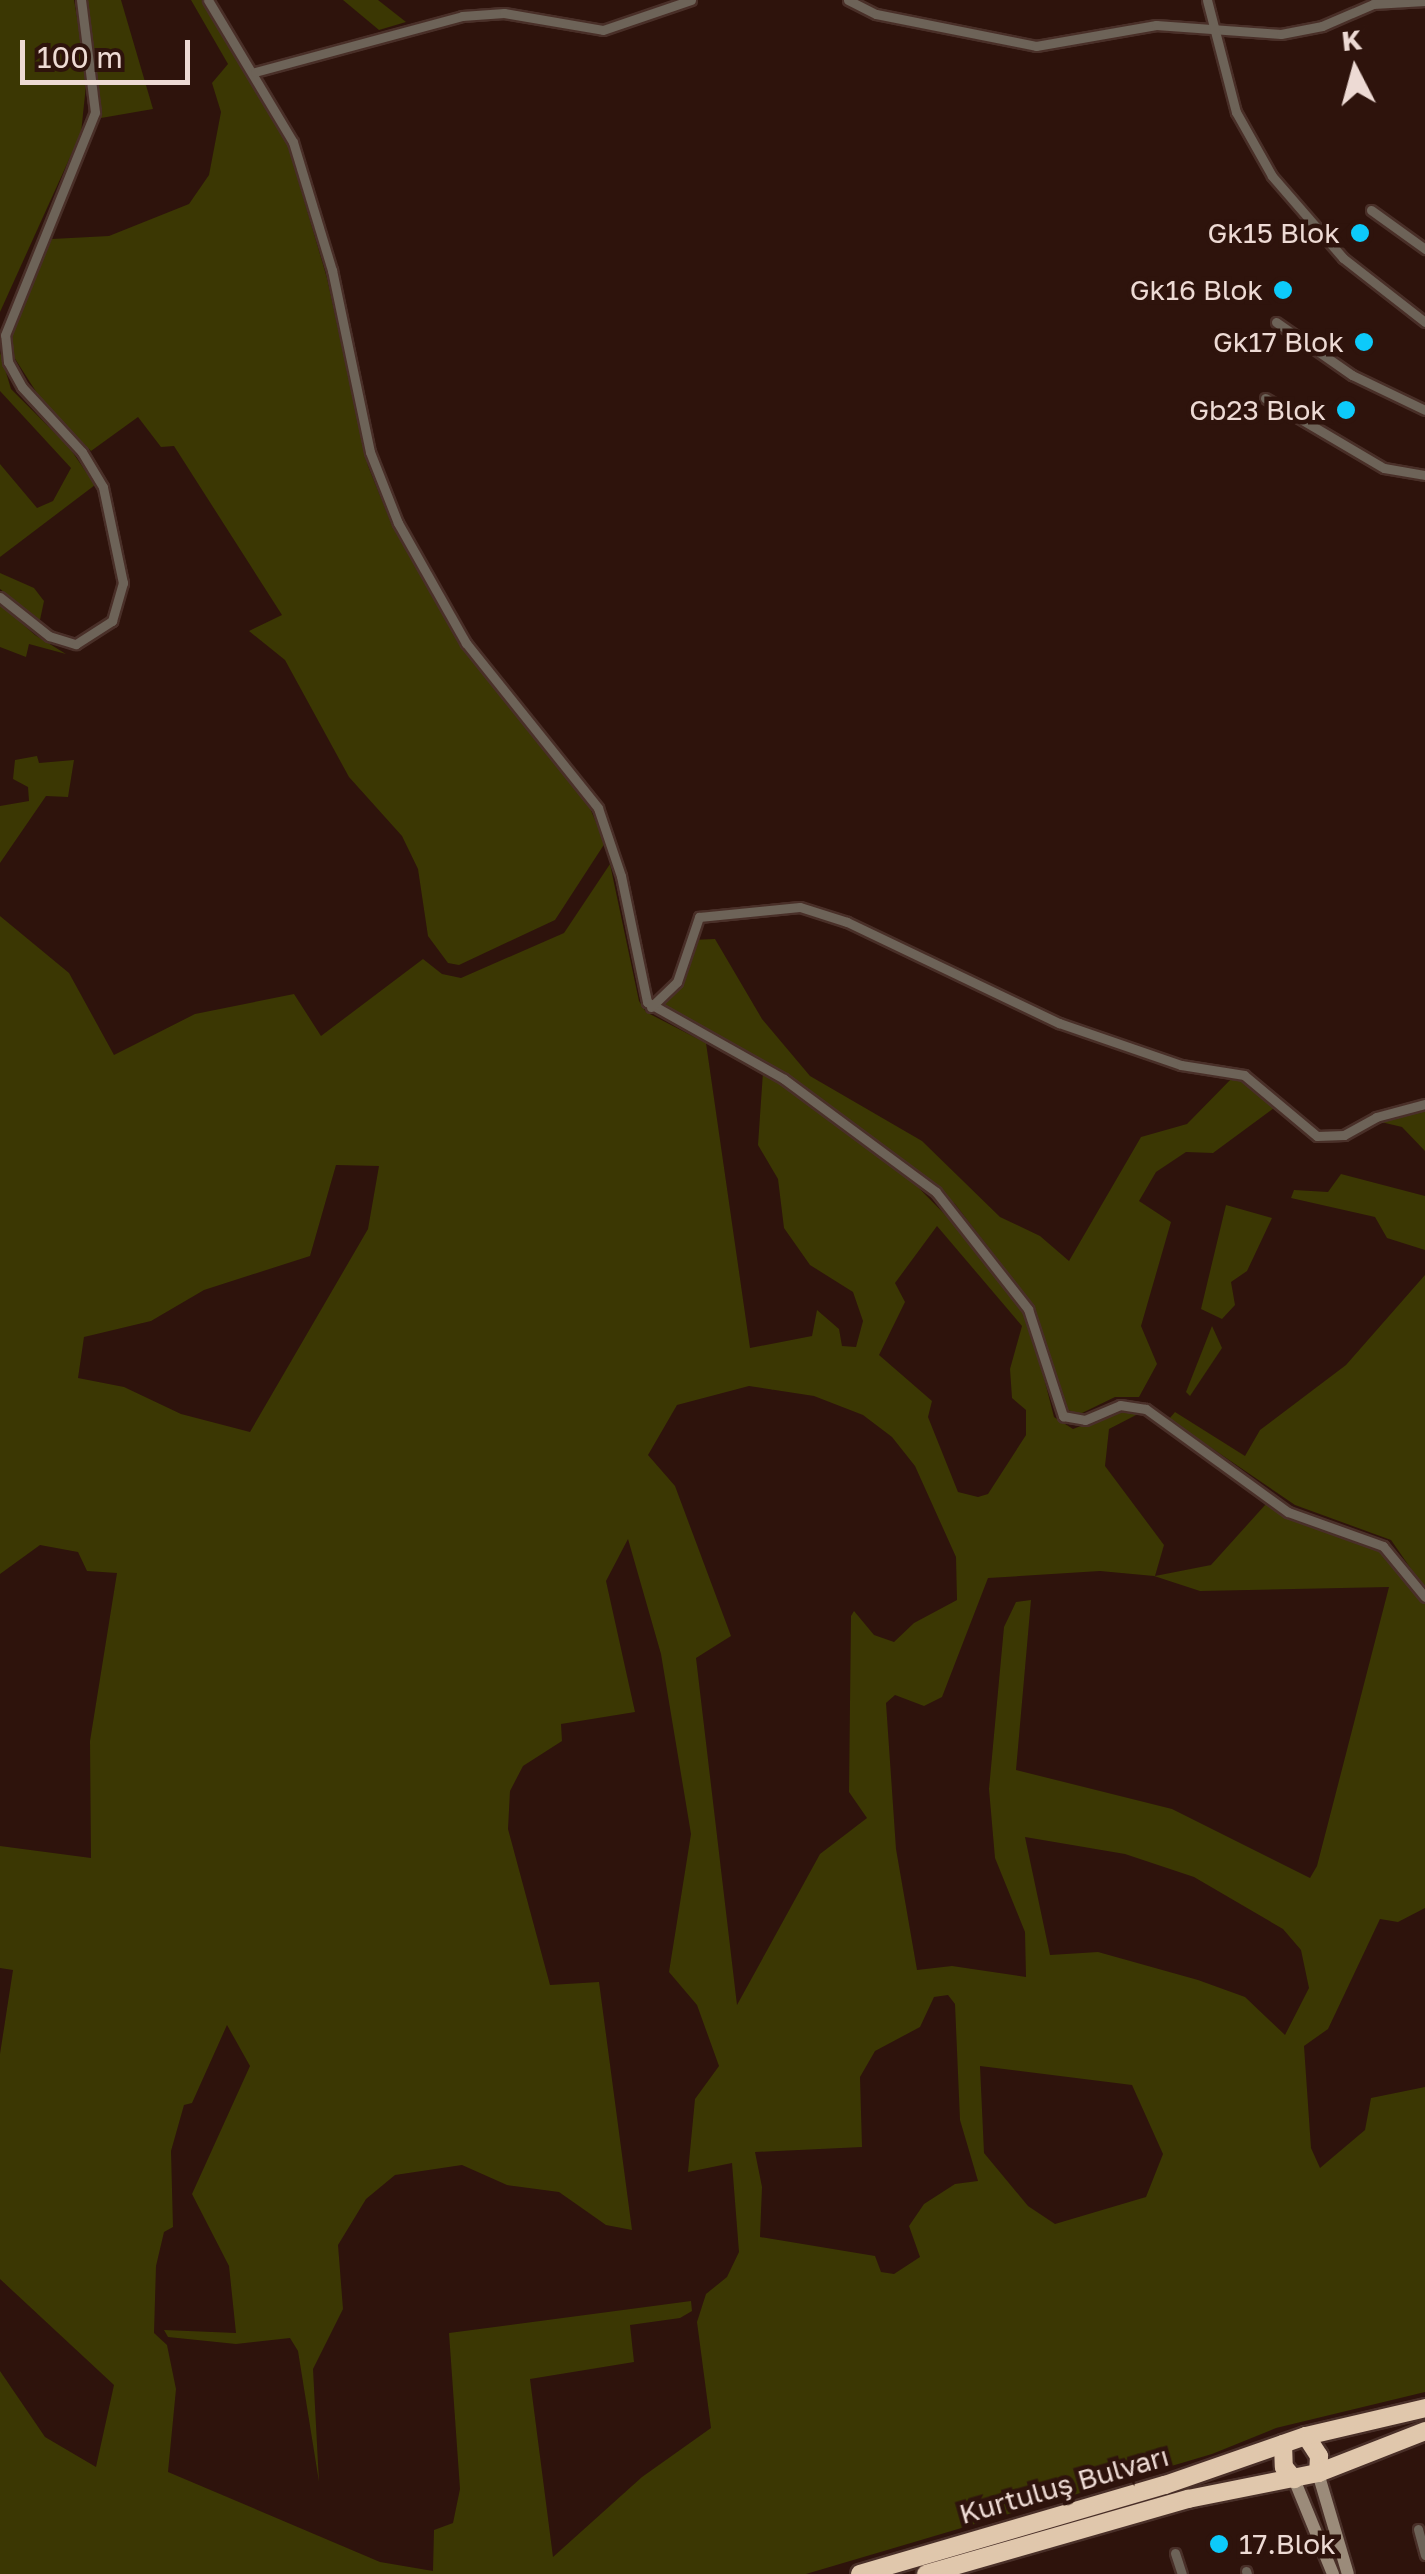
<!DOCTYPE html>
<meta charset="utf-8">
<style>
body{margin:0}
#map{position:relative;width:1425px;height:2574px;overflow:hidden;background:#2e130c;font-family:"Golos Text",sans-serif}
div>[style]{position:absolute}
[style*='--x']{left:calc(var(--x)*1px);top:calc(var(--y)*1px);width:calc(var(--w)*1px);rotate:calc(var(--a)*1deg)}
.green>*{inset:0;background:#3b3703}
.roads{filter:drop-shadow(2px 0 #492f28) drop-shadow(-2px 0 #492f28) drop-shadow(0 2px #492f28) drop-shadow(0 -2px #492f28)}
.street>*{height:9px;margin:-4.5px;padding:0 4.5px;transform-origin:4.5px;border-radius:4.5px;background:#6d6358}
.secondary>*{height:12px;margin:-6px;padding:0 6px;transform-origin:6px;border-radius:6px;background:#9b8b7a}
.highway>*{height:18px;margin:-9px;padding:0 9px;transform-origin:9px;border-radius:9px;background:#e0c7ac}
.dots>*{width:28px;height:28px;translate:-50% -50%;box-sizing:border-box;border:5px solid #2e130c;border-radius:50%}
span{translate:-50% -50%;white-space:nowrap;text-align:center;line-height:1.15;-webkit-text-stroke:9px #2e130c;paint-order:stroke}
.poi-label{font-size:28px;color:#eddad4}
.right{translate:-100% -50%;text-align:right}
.left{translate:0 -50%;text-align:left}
.street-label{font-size:28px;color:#eddad4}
.north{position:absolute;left:1305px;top:20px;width:100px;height:100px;-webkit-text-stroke:8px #2e130c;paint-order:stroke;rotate:354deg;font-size:28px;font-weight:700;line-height:40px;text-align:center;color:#eddad4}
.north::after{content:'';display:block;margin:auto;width:35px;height:45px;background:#eddad4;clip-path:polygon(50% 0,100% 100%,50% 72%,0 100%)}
.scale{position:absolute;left:20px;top:40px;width:170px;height:45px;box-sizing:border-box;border:5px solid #eddad4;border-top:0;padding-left:12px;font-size:30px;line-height:35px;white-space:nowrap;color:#eddad4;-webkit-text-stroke:8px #2e130c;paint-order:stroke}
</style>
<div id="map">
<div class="green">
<div style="clip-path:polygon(0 0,74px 0,87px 76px,81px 133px,0 312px)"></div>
<div style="clip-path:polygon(86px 0,121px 0,153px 109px,101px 118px)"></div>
<div style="clip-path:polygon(191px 0,202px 0,287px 142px,327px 278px,368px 466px,392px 525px,477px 666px,583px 792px,605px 843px,555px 920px,459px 965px,448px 963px,428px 936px,418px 869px,402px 836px,349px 777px,285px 660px,249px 631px,282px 615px,174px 446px,161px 447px,138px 417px,91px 451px,42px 401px,12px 354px,13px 325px,52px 239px,109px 236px,189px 204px,209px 175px,221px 112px,212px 83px,228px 64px)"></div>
<div style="clip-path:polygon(343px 0,378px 0,406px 22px,379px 30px)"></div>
<div style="clip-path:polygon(0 352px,11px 389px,69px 447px,95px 485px,0 557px,0 464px,37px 508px,53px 501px,71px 468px,0 391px)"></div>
<div style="clip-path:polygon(0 573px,34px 588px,44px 601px,40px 620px,0 589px)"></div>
<div style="clip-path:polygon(0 604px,35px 635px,66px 654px,29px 644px,26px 657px,0 647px)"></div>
<div style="clip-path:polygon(37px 756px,39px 763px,74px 760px,68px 797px,46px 796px,0 863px,0 806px,29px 801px,28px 787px,13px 779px,15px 760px)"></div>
<div style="clip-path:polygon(evenodd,610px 864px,639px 1001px,646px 1012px,706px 1043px,750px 1348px,812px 1336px,817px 1310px,839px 1329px,842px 1346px,856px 1347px,863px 1321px,853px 1292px,810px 1265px,784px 1228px,778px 1179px,758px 1145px,763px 1072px,905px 1174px,978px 1248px,1029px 1319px,1054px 1417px,1073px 1429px,1119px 1411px,1138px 1414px,1109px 1429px,1105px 1466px,1164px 1545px,1155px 1576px,1211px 1565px,1266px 1504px,1299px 1523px,1376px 1547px,1425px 1601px,1425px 1908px,1398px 1922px,1380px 1919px,1328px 2029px,1304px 2046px,1311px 2148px,1320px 2168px,1365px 2130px,1371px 2098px,1425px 2087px,1425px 2392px,1276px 2428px,1212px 2454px,806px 2574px,0 2574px,0 2371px,45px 2437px,96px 2467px,114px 2385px,0 2279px,0 2054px,13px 1970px,0 1968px,0 1846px,91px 1858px,90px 1741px,117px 1573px,87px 1571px,78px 1552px,40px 1545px,0 1574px,0 916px,69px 973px,114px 1055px,195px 1014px,294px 994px,321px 1036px,423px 959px,442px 974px,461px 978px,564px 933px,610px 864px,336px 1165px,379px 1166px,368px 1229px,250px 1432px,181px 1414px,124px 1387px,78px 1378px,84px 1337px,151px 1321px,204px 1290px,310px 1256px,336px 1165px,610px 864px,937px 1226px,1022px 1326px,1010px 1369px,1012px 1398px,1026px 1410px,1026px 1435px,988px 1494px,978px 1497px,958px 1492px,928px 1417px,932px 1401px,879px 1355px,905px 1302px,895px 1283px,937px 1226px,610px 864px,749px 1386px,814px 1396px,863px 1415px,892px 1437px,915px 1466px,956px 1557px,957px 1600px,914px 1623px,894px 1642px,874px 1635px,854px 1611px,851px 1616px,849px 1792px,867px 1818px,820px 1854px,737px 2005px,696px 1658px,731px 1636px,675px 1486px,648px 1455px,677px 1405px,749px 1386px,610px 864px,628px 1539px,661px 1654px,691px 1834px,669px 1972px,697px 2005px,719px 2066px,695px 2099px,688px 2172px,732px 2163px,739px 2252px,727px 2277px,706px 2294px,697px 2322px,711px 2428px,642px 2477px,553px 2557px,530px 2379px,634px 2362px,630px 2325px,680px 2318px,692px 2311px,691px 2301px,449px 2333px,460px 2489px,453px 2523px,434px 2530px,433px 2571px,380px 2562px,168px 2472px,176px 2389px,167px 2345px,154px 2333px,156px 2266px,164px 2232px,173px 2227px,171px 2151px,184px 2105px,192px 2103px,227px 2025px,250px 2066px,192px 2194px,229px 2266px,236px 2333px,164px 2330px,168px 2337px,236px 2344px,290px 2338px,298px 2351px,319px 2482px,313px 2369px,343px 2309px,338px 2245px,366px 2199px,395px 2175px,462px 2165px,507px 2185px,559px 2192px,606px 2225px,632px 2230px,599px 1982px,550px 1985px,508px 1829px,510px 1791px,523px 1766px,562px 1741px,561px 1724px,635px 1712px,606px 1581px,628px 1539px,610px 864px,1100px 1571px,1154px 1576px,1200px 1591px,1389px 1587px,1317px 1866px,1310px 1878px,1172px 1809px,1016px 1770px,1031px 1600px,1016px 1602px,1004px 1627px,989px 1789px,995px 1858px,1025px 1932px,1026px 1977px,952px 1966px,917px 1970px,896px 1849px,886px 1703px,895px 1695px,924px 1706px,942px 1697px,988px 1578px,1100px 1571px,610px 864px,1025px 1837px,1125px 1854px,1194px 1877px,1283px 1929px,1301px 1950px,1309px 1988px,1285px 2035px,1245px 1997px,1198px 1980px,1098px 1952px,1050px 1955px,1025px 1837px,610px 864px,948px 1995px,955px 2004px,960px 2120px,978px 2181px,955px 2184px,924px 2204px,909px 2226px,920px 2257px,894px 2274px,881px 2272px,875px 2256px,760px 2237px,762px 2187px,755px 2152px,862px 2147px,860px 2077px,875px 2051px,920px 2027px,934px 1997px,948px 1995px,610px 864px,980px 2066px,1132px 2085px,1163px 2154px,1146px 2197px,1055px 2224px,1028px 2206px,984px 2153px,980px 2066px)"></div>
<div style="clip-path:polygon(715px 939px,762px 1019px,810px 1076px,922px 1141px,1000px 1217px,1040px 1236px,1069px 1261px,1141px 1137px,1187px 1124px,1234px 1076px,1274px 1108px,1213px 1153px,1186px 1152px,1156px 1172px,1139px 1201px,1171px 1222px,1141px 1326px,1157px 1364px,1139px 1397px,1115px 1397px,1080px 1414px,1065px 1409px,1032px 1304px,955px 1204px,806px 1087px,659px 1006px,684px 977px,691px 940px)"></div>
<div style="clip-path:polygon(1425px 1110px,1425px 1151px,1402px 1127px,1381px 1122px)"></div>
<div style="clip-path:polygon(1341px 1174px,1425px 1196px,1425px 1250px,1387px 1238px,1375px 1217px,1291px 1198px,1294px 1190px,1328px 1192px)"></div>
<div style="clip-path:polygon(1226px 1205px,1272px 1218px,1247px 1271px,1231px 1282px,1235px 1305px,1222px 1319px,1201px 1309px)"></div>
<div style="clip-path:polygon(1425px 1275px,1425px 1589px,1391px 1540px,1295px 1505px,1169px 1419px,1175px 1412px,1245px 1456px,1260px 1430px,1346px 1365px)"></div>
<div style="clip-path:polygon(1212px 1326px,1222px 1348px,1190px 1396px,1186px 1392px)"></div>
</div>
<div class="roads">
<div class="street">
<div style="--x:208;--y:0;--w:165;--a:59.1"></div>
<div style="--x:293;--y:142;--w:134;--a:73.1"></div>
<div style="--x:332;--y:270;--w:186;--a:78.2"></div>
<div style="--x:370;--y:452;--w:76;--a:68.5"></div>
<div style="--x:398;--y:523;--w:138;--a:60.5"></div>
<div style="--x:466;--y:643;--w:211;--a:51.3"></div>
<div style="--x:598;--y:808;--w:72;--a:71.3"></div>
<div style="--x:621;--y:876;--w:129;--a:78.3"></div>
<div style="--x:647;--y:1002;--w:157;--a:29.3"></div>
<div style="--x:784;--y:1079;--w:189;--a:36.6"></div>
<div style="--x:936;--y:1192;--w:149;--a:51.8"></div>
<div style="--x:1028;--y:1309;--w:113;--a:71.9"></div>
<div style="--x:1063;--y:1416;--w:22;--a:10"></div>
<div style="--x:1085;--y:1420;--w:38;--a:-23"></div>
<div style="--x:1120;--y:1405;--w:26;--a:9"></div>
<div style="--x:1146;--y:1409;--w:175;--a:36"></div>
<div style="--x:1288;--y:1512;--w:101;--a:19.7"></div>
<div style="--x:1383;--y:1546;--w:66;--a:50.5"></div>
<div style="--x:848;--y:0;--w:31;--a:27"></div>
<div style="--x:876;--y:14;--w:163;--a:11.3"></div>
<div style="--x:1036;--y:46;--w:122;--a:-9.9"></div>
<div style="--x:1156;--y:25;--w:125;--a:4.1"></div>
<div style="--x:1281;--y:34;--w:42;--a:-11"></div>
<div style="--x:1322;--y:26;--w:56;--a:-23.3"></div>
<div style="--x:1373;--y:4;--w:52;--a:-3.3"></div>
<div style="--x:1207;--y:0;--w:116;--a:75.5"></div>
<div style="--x:1236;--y:112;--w:73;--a:60.6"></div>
<div style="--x:1272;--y:176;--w:108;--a:49.1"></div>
<div style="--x:1343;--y:258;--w:104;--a:38"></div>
<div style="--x:255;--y:72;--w:214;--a:-15.1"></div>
<div style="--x:462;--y:16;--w:42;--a:-4.1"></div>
<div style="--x:504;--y:13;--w:100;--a:9.7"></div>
<div style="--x:603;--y:30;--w:93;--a:-18.8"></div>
<div style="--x:1371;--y:210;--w:67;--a:35.8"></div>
<div style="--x:1276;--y:322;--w:93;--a:34.9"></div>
<div style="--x:1352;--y:375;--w:81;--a:25.6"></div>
<div style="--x:1265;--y:398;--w:138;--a:30.5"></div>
<div style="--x:1384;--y:468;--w:42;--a:9.7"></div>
<div style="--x:0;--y:597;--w:63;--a:38.5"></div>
<div style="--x:49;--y:636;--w:28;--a:17"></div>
<div style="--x:76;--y:644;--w:43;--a:-32.6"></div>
<div style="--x:112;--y:621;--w:40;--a:-74"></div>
<div style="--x:123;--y:583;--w:98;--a:-101.8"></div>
<div style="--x:103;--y:487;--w:41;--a:-121"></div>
<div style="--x:82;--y:452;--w:88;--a:-132.7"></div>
<div style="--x:22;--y:387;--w:29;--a:-119"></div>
<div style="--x:8;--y:362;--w:27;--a:-96"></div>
<div style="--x:5;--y:335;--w:240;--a:-68"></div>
<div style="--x:95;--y:112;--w:113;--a:-97.1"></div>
<div style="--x:651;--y:1007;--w:36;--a:-44"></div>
<div style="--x:677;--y:982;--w:69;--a:-71.3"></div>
<div style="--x:699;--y:917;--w:101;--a:-5.7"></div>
<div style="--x:800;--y:907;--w:49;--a:17.7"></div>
<div style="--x:847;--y:922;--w:235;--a:25.5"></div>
<div style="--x:1059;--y:1023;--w:129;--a:19"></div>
<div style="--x:1181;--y:1065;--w:64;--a:9"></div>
<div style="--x:1244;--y:1075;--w:95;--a:39.9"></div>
<div style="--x:1317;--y:1136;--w:27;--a:-2"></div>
<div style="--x:1344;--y:1135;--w:37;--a:-29"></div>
<div style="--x:1376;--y:1117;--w:51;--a:-14.9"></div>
<div style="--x:1418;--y:2529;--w:27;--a:75"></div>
<div style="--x:1175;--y:2553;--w:22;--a:72"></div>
<div style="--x:1246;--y:2571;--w:3;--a:72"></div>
</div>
<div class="secondary">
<div style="--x:1318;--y:2473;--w:105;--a:73.5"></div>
<div style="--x:1294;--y:2479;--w:103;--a:67.7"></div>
</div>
<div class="highway">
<div style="--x:1306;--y:2436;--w:24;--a:57"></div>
<div style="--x:1319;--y:2456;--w:17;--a:93"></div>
<div style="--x:1283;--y:2444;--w:23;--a:88"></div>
<div style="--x:1284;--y:2467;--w:16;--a:50"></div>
<div style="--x:860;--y:2574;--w:318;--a:-16.3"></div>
<div style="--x:1165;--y:2485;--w:149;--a:-19.2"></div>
<div style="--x:1306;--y:2436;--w:122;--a:-13.2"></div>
<div style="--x:926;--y:2574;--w:273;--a:-16"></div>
<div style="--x:1188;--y:2499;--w:133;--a:-11.3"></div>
<div style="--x:1318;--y:2473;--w:115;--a:-21.4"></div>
</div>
</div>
<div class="dots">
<div style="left:1360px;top:233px;background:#0dcafa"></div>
<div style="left:1283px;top:290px;background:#0dcafa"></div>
<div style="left:1364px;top:342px;background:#0dcafa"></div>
<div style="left:1346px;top:410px;background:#0dcafa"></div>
<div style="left:1219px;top:2544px;background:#0dcafa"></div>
</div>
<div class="poi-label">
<span class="right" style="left:1340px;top:233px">Gk15 Blok</span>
<span class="right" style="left:1263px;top:290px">Gk16 Blok</span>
<span class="right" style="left:1344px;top:342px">Gk17 Blok</span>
<span class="right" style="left:1326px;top:410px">Gb23 Blok</span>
<span class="left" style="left:1239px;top:2544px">17.Blok</span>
</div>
<div class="street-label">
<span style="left:1064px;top:2485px;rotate:-16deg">Kurtuluş Bulvarı</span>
</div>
<div class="north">K</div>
<div class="scale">100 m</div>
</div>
